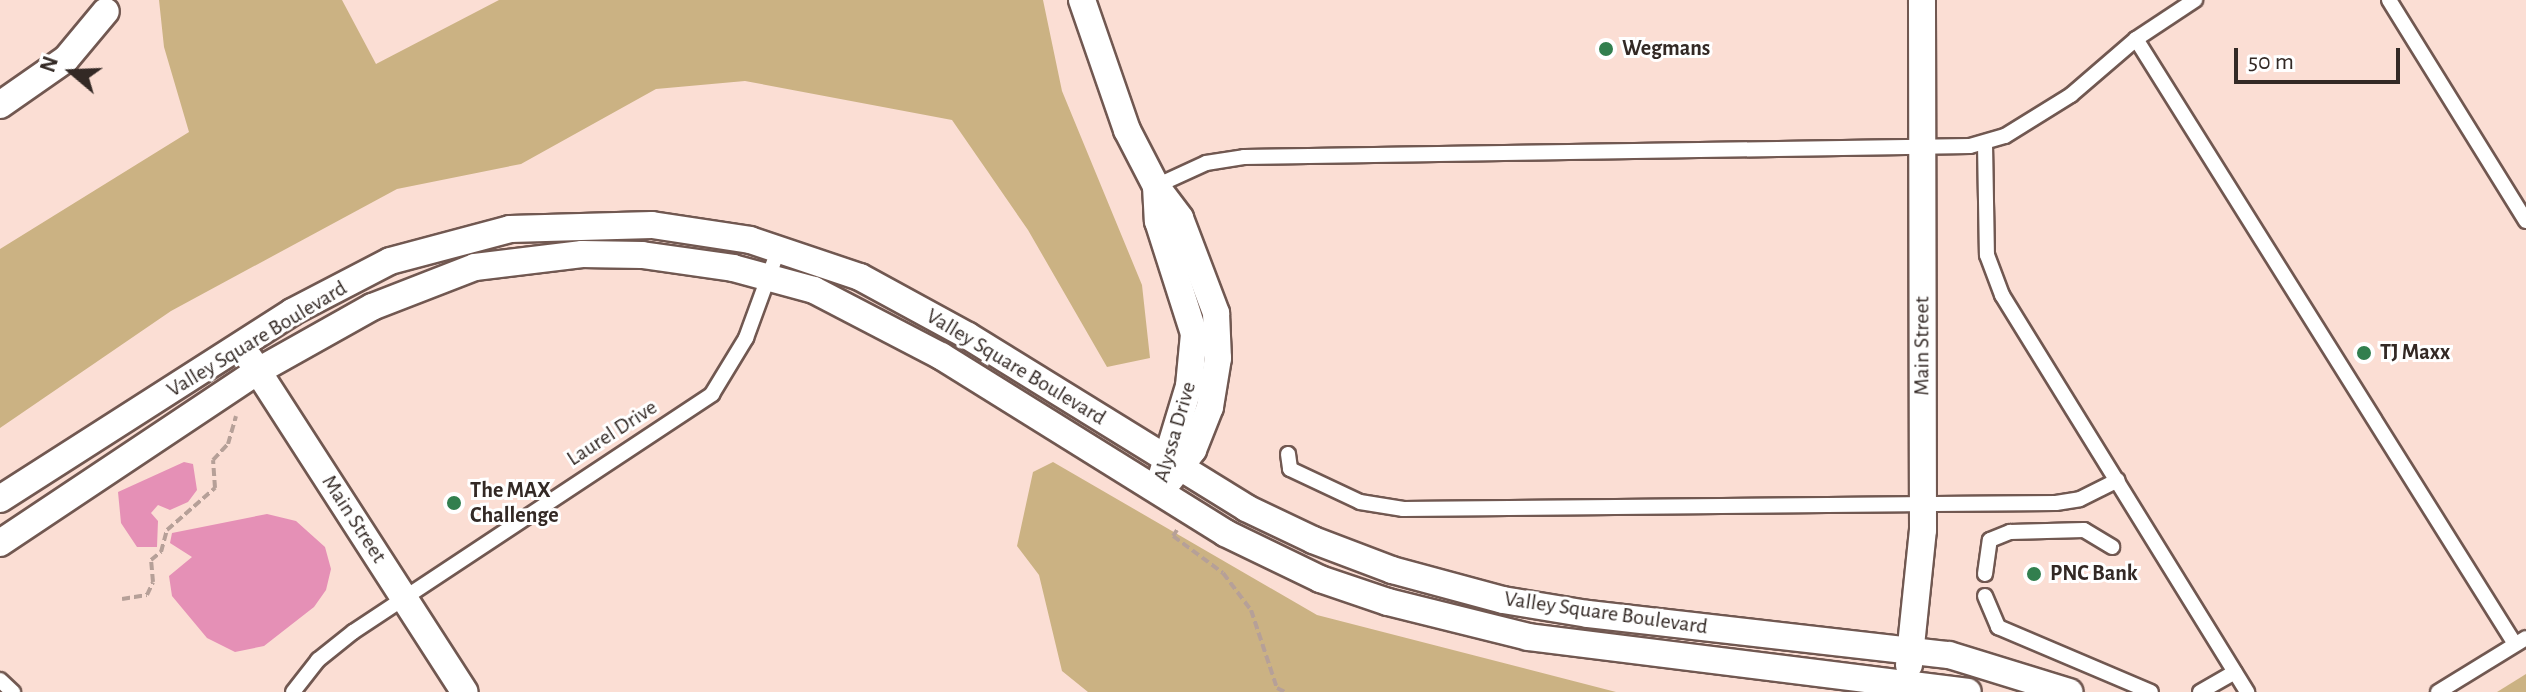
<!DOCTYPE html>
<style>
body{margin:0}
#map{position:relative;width:2526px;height:692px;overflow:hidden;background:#fbded4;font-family:"Alegreya Sans",sans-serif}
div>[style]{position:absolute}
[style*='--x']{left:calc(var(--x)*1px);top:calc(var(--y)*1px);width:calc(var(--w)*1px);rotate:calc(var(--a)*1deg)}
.green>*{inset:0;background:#cbb283}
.water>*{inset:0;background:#e590b6}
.path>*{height:4px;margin-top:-2px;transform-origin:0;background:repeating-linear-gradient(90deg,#b6a098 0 8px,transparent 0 12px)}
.roads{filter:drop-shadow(2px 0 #715851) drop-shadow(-2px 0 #715851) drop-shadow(0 2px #715851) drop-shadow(0 -2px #715851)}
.lane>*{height:14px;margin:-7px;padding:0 7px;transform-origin:7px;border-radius:7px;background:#fff}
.street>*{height:26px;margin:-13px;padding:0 13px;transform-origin:13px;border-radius:13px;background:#fff}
.dots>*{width:22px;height:22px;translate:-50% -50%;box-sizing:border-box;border:4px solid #fff;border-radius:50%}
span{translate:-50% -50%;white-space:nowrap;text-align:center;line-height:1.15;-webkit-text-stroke:6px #fff;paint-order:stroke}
.poi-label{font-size:22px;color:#332925;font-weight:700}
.left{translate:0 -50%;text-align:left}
.street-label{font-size:22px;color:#332925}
.north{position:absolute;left:32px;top:32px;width:80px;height:80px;-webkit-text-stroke:6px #fff;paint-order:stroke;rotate:289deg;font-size:22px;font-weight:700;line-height:32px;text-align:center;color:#332925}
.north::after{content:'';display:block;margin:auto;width:28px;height:36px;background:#332925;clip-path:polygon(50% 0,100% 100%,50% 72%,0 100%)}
.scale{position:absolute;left:2234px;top:48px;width:166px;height:36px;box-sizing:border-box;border:4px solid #332925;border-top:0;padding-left:10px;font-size:24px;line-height:28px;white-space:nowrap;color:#332925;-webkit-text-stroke:6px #fff;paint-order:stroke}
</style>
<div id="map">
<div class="green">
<div style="clip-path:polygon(159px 0,342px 0,376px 64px,499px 0,1043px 0,1062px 91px,1142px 285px,1150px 358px,1107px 367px,1028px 230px,952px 120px,745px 81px,656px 89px,521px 164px,397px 189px,171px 311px,0 428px,0 249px,189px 132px,164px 47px)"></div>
<div style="clip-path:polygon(1053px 462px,1317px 615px,1616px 692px,1088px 692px,1062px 671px,1039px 575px,1017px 546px,1033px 472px)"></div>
<div style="clip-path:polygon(2526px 674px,2526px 692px,2497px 692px)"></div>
</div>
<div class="water">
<div style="clip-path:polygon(184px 462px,193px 464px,197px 490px,188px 502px,170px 510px,158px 505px,151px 513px,158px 521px,157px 547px,137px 547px,121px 523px,118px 492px)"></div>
<div style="clip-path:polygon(267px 514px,296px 521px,325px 547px,331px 569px,326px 590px,314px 607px,264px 646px,235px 652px,207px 638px,172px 596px,169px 576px,192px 557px,170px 543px,172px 533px)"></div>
</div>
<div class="path">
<div style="--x:1177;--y:530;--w:7;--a:124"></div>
<div style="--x:1173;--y:536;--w:62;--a:36.5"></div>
<div style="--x:1223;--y:573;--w:46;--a:52.9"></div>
<div style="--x:1251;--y:610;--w:82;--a:71.6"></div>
<div style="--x:1277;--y:688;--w:9;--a:27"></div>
<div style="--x:122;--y:599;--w:25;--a:-9"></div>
<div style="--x:147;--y:595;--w:14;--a:-65"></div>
<div style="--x:153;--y:582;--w:22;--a:-95"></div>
<div style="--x:151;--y:560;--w:13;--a:-39"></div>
<div style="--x:161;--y:552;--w:23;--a:-75"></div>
<div style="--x:167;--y:530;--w:64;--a:-41.2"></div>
<div style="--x:215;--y:488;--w:28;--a:-94"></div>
<div style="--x:213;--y:460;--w:22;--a:-47"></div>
<div style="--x:228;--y:444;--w:29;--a:-74"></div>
</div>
<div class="roads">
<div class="lane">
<div style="--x:2389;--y:0;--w:260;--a:58.2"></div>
<div style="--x:2136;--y:39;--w:714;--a:57.94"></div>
<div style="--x:1985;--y:144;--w:111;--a:89"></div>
<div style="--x:1987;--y:255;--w:43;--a:69.4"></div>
<div style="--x:2002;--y:295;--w:467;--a:58.3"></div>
<div style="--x:1156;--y:186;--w:55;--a:-24.7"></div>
<div style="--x:1206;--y:163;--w:38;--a:-9"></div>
<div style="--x:1244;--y:157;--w:726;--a:-0.87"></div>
<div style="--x:1970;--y:146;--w:36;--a:-16"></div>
<div style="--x:2005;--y:136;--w:78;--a:-31.8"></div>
<div style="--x:2071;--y:95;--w:86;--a:-40.7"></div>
<div style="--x:2136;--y:39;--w:71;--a:-33.5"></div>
<div style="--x:1288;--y:454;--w:15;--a:82"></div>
<div style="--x:1290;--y:469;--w:77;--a:25.2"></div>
<div style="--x:1360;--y:502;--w:44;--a:9.2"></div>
<div style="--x:1403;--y:509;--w:653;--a:-0.53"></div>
<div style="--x:2056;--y:503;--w:24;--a:-9"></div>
<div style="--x:2080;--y:499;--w:42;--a:-26.6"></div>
<div style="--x:1985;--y:574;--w:34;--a:-82"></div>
<div style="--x:1990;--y:540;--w:22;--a:-22"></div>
<div style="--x:2010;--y:532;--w:74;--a:-1.5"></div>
<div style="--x:2084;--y:530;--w:33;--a:31"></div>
<div style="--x:1985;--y:596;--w:34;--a:67"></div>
<div style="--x:1998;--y:627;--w:166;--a:23"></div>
<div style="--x:0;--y:680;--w:18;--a:43"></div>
<div style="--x:293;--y:692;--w:41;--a:-52"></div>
<div style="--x:318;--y:660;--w:45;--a:-38.7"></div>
<div style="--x:353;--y:632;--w:431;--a:-33.5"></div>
<div style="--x:712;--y:394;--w:66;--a:-58.7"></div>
<div style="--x:746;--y:338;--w:96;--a:-69.9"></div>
<div style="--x:2200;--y:692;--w:40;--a:-29.7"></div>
<div style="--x:2438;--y:692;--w:103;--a:-31.5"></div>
</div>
<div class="street">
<div style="--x:1082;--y:0;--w:138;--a:70.9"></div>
<div style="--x:1127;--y:130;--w:63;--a:62.6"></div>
<div style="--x:1156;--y:186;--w:40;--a:53"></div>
<div style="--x:1180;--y:218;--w:102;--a:69.2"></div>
<div style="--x:1216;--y:313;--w:45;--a:87.5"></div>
<div style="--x:1218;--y:358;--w:50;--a:99.3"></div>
<div style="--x:1210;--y:407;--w:46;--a:111.6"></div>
<div style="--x:1193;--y:450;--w:37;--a:128"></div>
<div style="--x:0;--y:105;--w:80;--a:-34.9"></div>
<div style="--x:66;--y:59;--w:62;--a:-50.2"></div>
<div style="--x:1156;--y:186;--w:35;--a:87"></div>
<div style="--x:1158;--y:221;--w:119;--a:72.3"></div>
<div style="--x:1194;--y:334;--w:52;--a:95.5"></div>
<div style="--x:1189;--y:386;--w:93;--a:106.9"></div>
<div style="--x:250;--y:359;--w:396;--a:57.2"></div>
<div style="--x:0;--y:499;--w:347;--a:-32.6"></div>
<div style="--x:292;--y:312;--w:110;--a:-27.5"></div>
<div style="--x:390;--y:261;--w:124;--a:-14.9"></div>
<div style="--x:510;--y:229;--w:142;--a:-1.6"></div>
<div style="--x:652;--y:225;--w:99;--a:8.7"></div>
<div style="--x:750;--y:240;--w:116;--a:18.6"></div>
<div style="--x:860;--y:277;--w:123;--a:28.6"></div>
<div style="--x:968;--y:336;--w:327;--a:31.7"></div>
<div style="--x:1246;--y:508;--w:74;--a:25.5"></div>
<div style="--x:1313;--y:540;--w:85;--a:20.8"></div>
<div style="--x:1392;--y:570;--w:115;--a:15.1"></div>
<div style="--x:1503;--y:600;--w:86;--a:9.4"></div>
<div style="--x:1588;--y:614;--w:363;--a:6.5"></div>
<div style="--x:1949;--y:655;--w:126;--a:17.1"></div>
<div style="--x:0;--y:543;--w:310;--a:-33.7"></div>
<div style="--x:258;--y:371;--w:131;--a:-29.3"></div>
<div style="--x:372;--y:307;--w:110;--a:-21.2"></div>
<div style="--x:475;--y:267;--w:108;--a:-6.9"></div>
<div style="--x:582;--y:254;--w:60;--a:1"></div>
<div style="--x:642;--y:255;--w:92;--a:8.1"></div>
<div style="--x:733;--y:268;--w:84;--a:15.2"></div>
<div style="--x:814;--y:290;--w:143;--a:27.5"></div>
<div style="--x:941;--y:356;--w:335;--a:31.9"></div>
<div style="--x:1225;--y:533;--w:106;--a:25.8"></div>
<div style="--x:1320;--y:579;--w:72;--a:18.7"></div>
<div style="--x:1388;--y:602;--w:144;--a:14"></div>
<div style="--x:1528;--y:637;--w:443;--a:7.1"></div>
<div style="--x:1909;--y:665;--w:136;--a:-84.1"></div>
<div style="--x:1923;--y:530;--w:530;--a:-90.11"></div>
</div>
</div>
<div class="dots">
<div style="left:1606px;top:49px;background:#327f4e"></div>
<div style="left:2364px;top:353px;background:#327f4e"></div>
<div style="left:454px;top:503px;background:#327f4e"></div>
<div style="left:2034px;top:574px;background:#327f4e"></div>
</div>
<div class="poi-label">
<span class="left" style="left:1622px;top:49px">Wegmans</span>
<span class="left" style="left:2380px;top:353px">TJ Maxx</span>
<span class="left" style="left:470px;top:503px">The MAX<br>Challenge</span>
<span class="left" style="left:2050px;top:574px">PNC Bank</span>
</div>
<div class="street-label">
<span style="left:257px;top:339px;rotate:-31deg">Valley Square Boulevard</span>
<span style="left:1922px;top:346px;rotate:-90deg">Main Street</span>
<span style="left:1016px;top:367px;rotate:31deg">Valley Square Boulevard</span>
<span style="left:1175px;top:432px;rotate:-74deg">Alyssa Drive</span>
<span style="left:612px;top:433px;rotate:-33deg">Laurel Drive</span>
<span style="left:354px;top:519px;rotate:57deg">Main Street</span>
<span style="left:1606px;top:613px;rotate:8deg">Valley Square Boulevard</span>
</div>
<div class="north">N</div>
<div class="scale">50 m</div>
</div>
